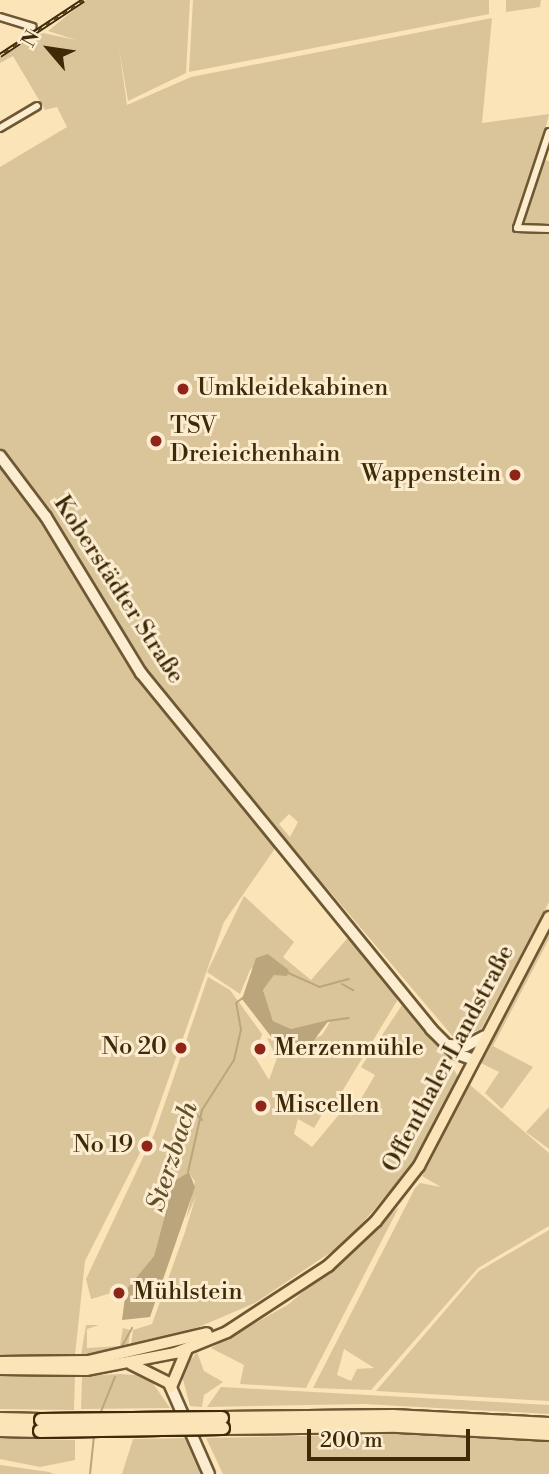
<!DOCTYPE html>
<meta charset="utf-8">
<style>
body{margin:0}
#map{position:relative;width:549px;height:1474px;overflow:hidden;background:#fae4b8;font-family:"Libre Bodoni",serif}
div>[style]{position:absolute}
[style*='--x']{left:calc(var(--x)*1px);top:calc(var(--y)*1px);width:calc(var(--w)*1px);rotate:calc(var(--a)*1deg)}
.green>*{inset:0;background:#dac49a}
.water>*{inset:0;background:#baa57c}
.stream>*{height:2px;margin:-1px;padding:0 1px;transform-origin:1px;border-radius:1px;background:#baa57c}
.roads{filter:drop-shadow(2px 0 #6e5834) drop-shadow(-2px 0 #6e5834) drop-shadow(0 2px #6e5834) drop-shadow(0 -2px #6e5834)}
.street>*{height:6px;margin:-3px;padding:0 3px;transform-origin:3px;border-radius:3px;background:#fcedd1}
.secondary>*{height:10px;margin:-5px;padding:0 5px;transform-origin:5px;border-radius:5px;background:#fcedd1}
.primary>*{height:10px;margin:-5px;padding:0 5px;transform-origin:5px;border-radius:5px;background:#fae4b8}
.highway>*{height:12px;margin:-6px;padding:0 6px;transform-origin:6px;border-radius:6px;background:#fae4b8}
.rail>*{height:4.5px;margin-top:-2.25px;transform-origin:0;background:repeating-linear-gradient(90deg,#fcedd1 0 5px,#3f2a08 0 10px);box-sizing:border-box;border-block:2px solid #3f2a08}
.bridges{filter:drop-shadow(2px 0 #3f2a08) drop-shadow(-2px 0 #3f2a08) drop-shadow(0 2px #3f2a08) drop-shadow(0 -2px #3f2a08)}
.highway-bridge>*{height:12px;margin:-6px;padding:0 6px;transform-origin:6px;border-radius:6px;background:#fae4b8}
.dots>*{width:19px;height:19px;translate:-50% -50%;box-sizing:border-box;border:4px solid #fcedd1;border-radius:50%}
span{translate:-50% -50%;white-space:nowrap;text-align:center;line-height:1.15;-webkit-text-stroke:6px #fcedd1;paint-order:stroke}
.poi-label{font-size:24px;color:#3f2a08}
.left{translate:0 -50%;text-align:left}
.right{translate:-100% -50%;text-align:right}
.street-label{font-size:24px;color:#3f2a08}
.water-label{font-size:26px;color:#644f2b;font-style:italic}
.north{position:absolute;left:14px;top:14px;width:70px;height:70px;-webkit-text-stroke:5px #fcedd1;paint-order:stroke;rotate:299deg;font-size:19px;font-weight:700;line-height:28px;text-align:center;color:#3f2a08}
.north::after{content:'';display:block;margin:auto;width:24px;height:32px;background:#3f2a08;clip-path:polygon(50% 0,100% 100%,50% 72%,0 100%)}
.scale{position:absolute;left:307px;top:1429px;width:163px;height:32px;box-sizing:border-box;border:4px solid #3f2a08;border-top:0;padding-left:9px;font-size:21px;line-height:24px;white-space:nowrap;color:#3f2a08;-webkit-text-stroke:5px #fcedd1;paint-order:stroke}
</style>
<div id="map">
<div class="green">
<div style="clip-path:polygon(evenodd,86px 0,190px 0,186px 73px,128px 101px,119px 48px,127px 105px,191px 77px,492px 18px,482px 123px,549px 114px,538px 159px,549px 161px,549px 902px,481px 1029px,455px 1039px,287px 841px,278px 844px,224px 922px,148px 1137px,85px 1261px,75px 1355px,0 1355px,0 167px,67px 127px,57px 107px,45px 110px,13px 56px,0 63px,0 57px,43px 33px,76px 40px,48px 31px,86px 0,289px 814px,298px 822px,290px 837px,279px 824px,289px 814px)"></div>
<div style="clip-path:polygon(193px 0,489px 0,489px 14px,189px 72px)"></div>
<div style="clip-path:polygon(506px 0,541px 0,540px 7px,506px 12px)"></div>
<div style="clip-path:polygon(244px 896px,294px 942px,283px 957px,311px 980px,352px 933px,400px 996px,332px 1108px,327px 1106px,314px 1128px,298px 1119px,294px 1134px,312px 1147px,342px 1111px,351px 1116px,375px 1075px,361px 1067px,402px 1005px,442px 1048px,458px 1077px,413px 1164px,346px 1242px,255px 1303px,180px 1335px,131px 1344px,133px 1330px,152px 1324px,185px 1232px,196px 1196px,186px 1219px,195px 1182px,189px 1172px,174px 1181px,154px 1256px,128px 1288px,91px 1299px,86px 1279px,155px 1132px,208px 977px,230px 990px,262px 1034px,255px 1057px,269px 1080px,277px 1058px,267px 1038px,298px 1047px,322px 1035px,330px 1022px,291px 1029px,273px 1021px,263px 990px,274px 975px,289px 970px,268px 954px,250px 970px,240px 994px,207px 972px)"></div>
<div style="clip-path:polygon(549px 926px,549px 939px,493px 1046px,533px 1067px,502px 1109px,485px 1093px,499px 1072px,479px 1062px)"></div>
<div style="clip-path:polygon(evenodd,469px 1084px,549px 1153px,549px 1226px,478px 1268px,371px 1390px,313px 1388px,415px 1188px,420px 1183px,441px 1187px,422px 1176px,469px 1084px,344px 1349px,374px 1368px,357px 1369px,351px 1381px,337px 1375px,344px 1349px)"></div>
<div style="clip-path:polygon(549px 1107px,549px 1149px,526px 1132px)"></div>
<div style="clip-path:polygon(399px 1207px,306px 1388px,240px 1384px,244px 1365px,211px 1348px,289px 1304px)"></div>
<div style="clip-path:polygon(549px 1230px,549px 1401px,376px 1391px,479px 1271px)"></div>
<div style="clip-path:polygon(86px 1325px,99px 1325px,87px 1329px,87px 1348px,120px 1346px,123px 1328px,130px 1330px,128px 1351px,81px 1355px)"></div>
<div style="clip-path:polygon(197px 1352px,204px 1371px,223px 1382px,204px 1395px,202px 1407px,190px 1406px,181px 1372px)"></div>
<div style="clip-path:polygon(0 1374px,75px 1376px,74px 1410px,0 1409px)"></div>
<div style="clip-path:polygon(120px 1374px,148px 1376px,170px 1408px,81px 1409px,82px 1376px)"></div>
<div style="clip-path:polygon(221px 1387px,549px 1405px,549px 1414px,364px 1404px,207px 1407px)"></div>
<div style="clip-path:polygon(439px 1433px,549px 1441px,549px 1474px,223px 1474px,206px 1438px)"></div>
<div style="clip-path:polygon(0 1438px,75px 1440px,75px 1460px,40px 1467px,0 1459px)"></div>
<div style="clip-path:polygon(190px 1438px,203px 1474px,122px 1474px,133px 1439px)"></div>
<div style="clip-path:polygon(0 1465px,49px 1472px,54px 1474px,0 1474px)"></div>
</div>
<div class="water">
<div style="clip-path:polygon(268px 954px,289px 970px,287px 976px,274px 975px,263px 990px,273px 1021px,291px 1029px,329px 1020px,312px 1043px,276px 1043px,242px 999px,256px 958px)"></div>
<div style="clip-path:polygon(189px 1172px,195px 1187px,150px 1317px,122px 1320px,126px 1290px,154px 1256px,174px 1181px)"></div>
</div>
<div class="stream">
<div style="--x:286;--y:972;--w:36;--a:24"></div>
<div style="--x:319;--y:987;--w:31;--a:-15"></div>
<div style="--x:342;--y:984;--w:13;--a:29"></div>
<div style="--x:327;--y:1021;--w:22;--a:-8"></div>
<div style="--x:195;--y:1113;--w:10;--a:45"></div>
<div style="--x:188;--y:1172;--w:64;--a:-77.3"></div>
<div style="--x:202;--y:1110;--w:59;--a:-57.4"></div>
<div style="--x:234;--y:1060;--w:31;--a:-77"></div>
<div style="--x:241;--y:1030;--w:27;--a:-100"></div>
<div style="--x:236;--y:1003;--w:10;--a:-37"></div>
<div style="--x:121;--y:1348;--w:23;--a:-61"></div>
<div style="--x:100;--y:1414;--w:40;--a:-68"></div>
<div style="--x:90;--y:1474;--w:38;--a:-84"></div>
</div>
<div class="roads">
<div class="street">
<div style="--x:0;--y:17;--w:34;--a:17"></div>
<div style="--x:0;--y:128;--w:43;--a:-30.7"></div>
<div style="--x:549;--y:132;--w:101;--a:108.4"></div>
<div style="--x:517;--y:228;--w:32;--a:2"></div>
</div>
<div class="secondary">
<div style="--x:0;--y:456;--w:76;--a:53"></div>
<div style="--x:46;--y:517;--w:183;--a:58.7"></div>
<div style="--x:141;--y:673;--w:459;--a:50.8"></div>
<div style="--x:431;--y:1029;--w:34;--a:45"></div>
<div style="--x:455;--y:1053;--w:20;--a:20"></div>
<div style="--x:449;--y:1045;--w:17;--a:3"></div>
<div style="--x:466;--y:1046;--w:21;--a:-28"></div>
<div style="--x:169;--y:1383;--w:99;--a:66.3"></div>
</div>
<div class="primary">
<div style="--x:0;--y:1362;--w:88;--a:-0.7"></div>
<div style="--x:88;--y:1361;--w:122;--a:-13.2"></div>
<div style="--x:131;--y:1364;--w:42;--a:26.6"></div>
<div style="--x:0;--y:1369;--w:86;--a:0.7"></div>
<div style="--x:86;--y:1370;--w:91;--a:-10.8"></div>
<div style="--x:175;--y:1353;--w:56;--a:-22"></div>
<div style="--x:227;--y:1332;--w:121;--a:-33.2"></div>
<div style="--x:328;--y:1266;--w:66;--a:-43.2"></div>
<div style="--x:376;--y:1221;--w:70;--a:-52"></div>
<div style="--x:419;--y:1166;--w:281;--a:-62.4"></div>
<div style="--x:171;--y:1387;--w:41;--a:-67.2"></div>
</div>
<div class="highway">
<div style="--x:222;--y:1418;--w:171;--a:-0.7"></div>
<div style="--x:393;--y:1416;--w:156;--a:2.9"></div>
<div style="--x:0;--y:1419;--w:41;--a:1.4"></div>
<div style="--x:223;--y:1428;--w:175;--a:-0.7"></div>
<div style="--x:398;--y:1426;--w:151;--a:3"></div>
<div style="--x:0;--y:1430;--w:40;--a:1.4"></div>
</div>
</div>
<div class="rail">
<div style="--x:0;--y:55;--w:100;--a:-33.5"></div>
</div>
<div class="bridges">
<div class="highway-bridge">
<div style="--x:41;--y:1420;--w:181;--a:-0.6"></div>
<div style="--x:40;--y:1431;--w:183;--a:-0.9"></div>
</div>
</div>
<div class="dots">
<div style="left:183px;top:389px;background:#8f2418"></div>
<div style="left:156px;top:441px;background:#8f2418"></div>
<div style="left:515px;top:475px;background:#8f2418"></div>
<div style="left:181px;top:1048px;background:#8f2418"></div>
<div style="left:260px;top:1049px;background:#8f2418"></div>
<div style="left:261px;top:1106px;background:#8f2418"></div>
<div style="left:147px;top:1146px;background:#8f2418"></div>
<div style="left:119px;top:1293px;background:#8f2418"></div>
</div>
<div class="poi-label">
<span class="left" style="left:197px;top:389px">Umkleidekabinen</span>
<span class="left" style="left:170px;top:441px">TSV<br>Dreieichenhain</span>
<span class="right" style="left:501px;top:475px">Wappenstein</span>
<span class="right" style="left:167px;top:1048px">No 20</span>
<span class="left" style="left:274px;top:1049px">Merzenmühle</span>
<span class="left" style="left:275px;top:1106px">Miscellen</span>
<span class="right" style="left:133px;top:1146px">No 19</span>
<span class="left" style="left:133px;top:1293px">Mühlstein</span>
</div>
<div class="street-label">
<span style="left:118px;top:590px;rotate:57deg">Koberstädter Straße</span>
<span style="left:449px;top:1059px;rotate:-62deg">Offenthaler Landstraße</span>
</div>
<div class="water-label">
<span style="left:173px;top:1157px;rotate:-72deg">Sterzbach</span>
</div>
<div class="north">N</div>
<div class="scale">200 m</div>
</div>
